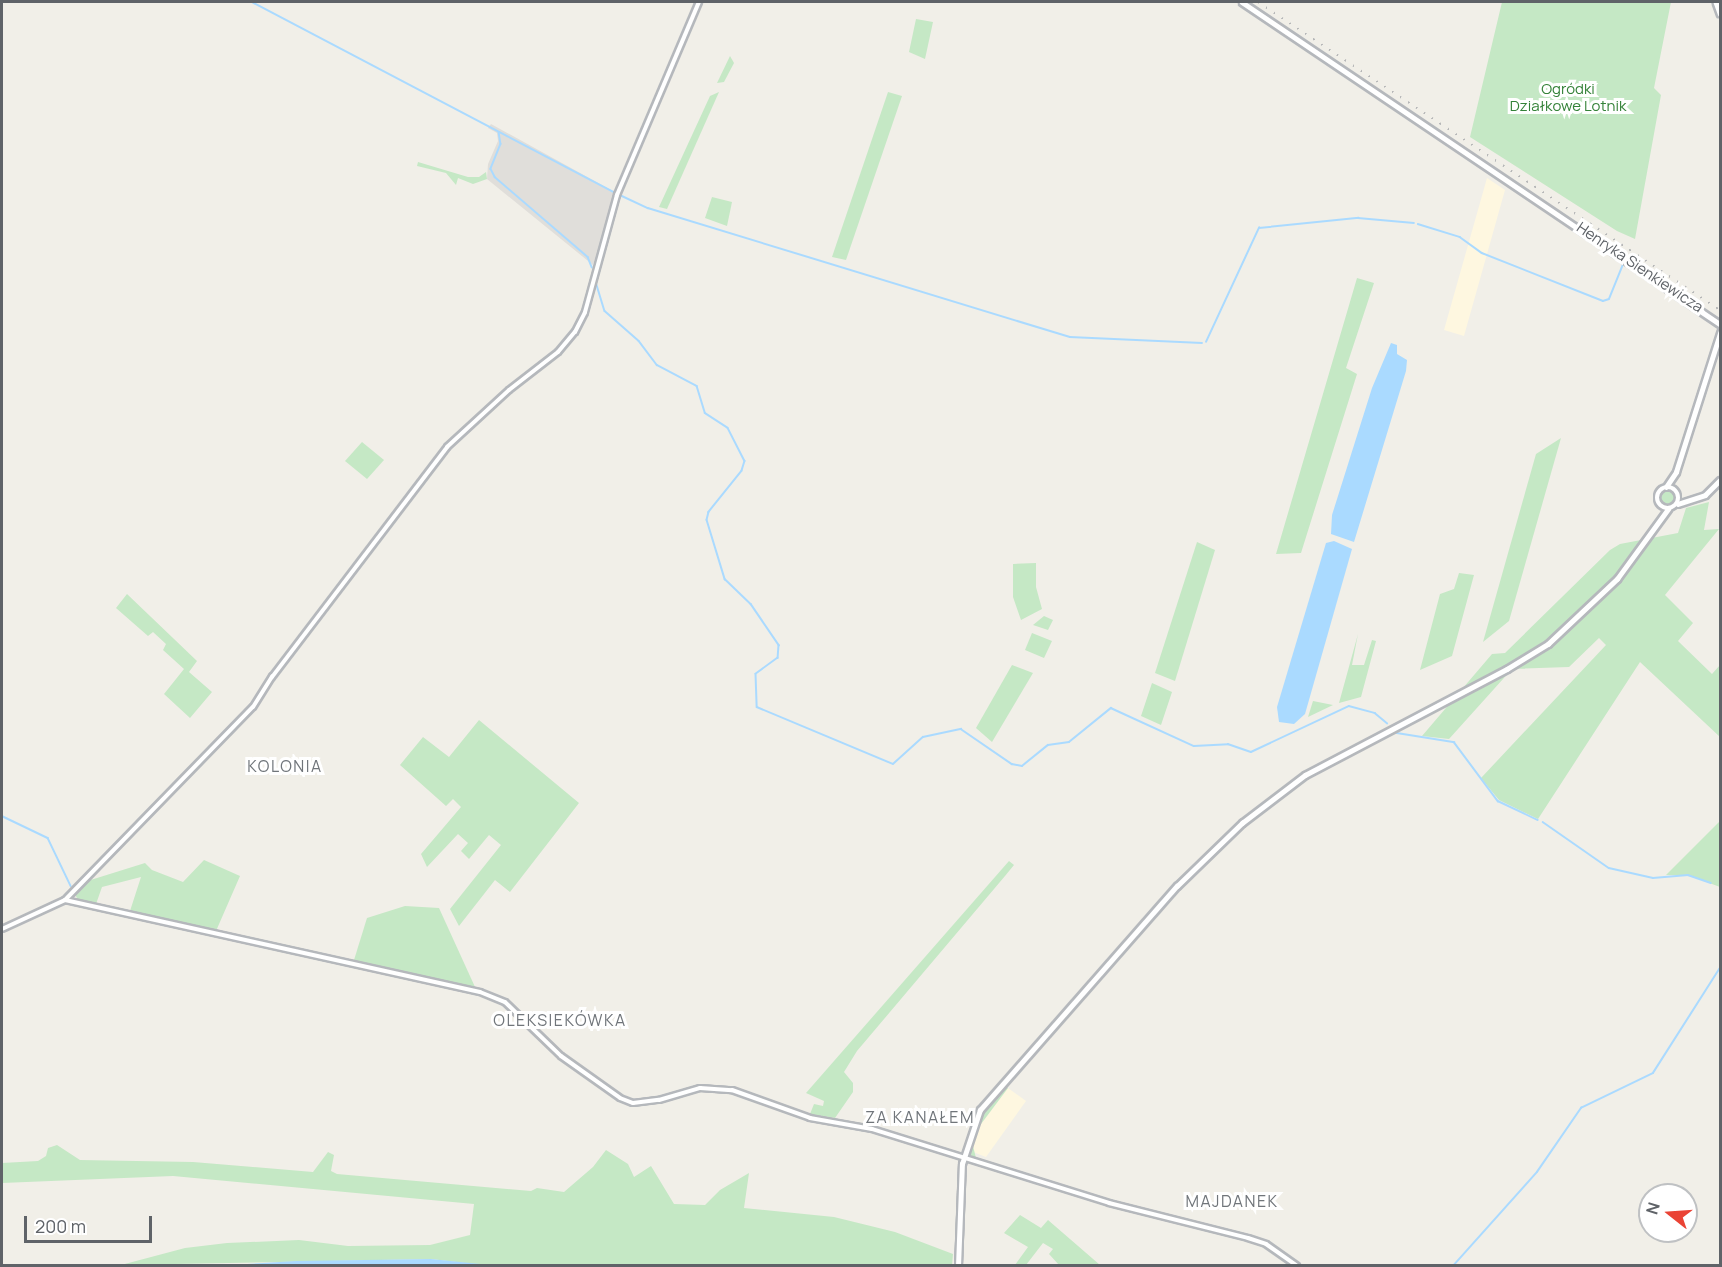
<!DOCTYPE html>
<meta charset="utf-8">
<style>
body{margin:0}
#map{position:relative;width:1722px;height:1267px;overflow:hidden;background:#f1efe8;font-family:Manrope,sans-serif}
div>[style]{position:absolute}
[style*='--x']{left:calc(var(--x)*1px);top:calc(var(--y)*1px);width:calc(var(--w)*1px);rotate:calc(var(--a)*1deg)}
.commercial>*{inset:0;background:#fef7e0}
.industrial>*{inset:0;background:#e0deda}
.green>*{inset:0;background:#c5e8c5}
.round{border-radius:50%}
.water>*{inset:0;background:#aadaff}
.stream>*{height:1.5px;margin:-0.75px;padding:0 0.75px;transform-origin:0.75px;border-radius:0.75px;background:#aadaff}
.roads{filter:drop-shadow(2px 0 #b5b8bc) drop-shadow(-2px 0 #b5b8bc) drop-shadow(0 2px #b5b8bc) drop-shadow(0 -2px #b5b8bc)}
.tertiary>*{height:4px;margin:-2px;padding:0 2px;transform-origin:2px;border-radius:2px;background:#fff}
.secondary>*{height:4.5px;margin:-2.25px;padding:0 2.25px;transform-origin:2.25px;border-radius:2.25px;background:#fff}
.secondary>.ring{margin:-2.25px;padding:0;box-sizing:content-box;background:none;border:4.5px solid #fff;border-radius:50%}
.rail>*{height:1.5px;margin-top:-0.75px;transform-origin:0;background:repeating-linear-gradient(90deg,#b6b7b8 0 1.5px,transparent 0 9.5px)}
span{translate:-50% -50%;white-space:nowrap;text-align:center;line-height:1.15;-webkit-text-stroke:6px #fff;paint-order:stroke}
.park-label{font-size:15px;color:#348238}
.street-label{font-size:15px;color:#5f6368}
.neighbourhood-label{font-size:16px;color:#70757a;letter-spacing:1.5px}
.frame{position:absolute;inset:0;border:3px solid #5f6368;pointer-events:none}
.north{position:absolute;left:1638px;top:1183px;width:60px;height:60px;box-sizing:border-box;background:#fff;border:2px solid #bfc1c3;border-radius:50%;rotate:287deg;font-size:16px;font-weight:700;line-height:24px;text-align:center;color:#5f6368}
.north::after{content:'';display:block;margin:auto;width:21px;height:27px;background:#ea4335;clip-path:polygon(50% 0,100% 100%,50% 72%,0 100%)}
.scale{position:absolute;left:24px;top:1216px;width:128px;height:27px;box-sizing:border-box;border:3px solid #5f6368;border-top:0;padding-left:8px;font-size:18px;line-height:21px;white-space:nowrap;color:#5f6368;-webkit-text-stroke:4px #fff;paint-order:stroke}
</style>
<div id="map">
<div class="commercial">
<div style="clip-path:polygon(1487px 178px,1505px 190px,1464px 336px,1444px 330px)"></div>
<div style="clip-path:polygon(1008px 1088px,1026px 1101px,986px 1157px,973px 1152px,972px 1142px,978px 1128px)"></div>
</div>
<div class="industrial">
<div style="clip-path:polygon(491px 124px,620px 195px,593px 265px,487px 179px,488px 164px,498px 141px,497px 133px,488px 128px)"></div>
</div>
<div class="green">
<div style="clip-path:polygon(1502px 2px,1671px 2px,1654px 88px,1661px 95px,1635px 239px,1617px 231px,1470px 137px)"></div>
<div style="clip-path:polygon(916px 19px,933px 22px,925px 59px,909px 52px)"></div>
<div style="clip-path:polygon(730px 56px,734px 63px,724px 82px,717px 83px)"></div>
<div style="clip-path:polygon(719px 92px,667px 209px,659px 207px,710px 96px)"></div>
<div style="clip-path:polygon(888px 92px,902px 96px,846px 260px,832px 257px)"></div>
<div style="clip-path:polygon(418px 162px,468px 177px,479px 177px,486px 172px,487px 179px,473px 184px,458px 178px,456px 185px,446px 173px,417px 166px)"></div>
<div style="clip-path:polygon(712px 197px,732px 202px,727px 226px,705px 218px)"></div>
<div style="clip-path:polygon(1357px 278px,1374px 283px,1346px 368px,1357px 374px,1301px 553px,1276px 554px)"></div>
<div style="clip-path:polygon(1561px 438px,1509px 621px,1483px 642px,1536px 454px)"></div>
<div style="clip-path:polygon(362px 442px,384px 460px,367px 479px,345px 461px)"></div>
<div class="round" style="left:1660px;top:490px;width:16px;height:16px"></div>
<div style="clip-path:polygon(1709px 502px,1704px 530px,1719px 529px,1665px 595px,1693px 623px,1678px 641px,1712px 674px,1720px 665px,1720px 737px,1640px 662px,1538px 819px,1499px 800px,1481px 778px,1606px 645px,1599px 638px,1569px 667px,1512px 669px,1449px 739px,1422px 736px,1492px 654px,1505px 653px,1610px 550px,1620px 544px,1678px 533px,1686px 508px)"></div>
<div style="clip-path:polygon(1197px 542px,1215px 550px,1175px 681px,1155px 673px)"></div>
<div style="clip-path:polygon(1036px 563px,1036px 587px,1042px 609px,1021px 620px,1013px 597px,1013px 564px)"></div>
<div style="clip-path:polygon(1459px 573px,1474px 575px,1452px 656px,1420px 670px,1440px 594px,1454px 589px)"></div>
<div style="clip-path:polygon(127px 594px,197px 661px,189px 672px,212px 692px,190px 718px,164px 694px,184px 669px,163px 650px,166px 644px,153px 632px,148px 636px,116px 608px)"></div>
<div style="clip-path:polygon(1044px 616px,1053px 620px,1048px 630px,1033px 625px)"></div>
<div style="clip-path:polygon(1032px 633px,1052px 641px,1044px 658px,1025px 650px)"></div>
<div style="clip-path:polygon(1358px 634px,1352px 665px,1364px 665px,1372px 640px,1376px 641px,1361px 697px,1339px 703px)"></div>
<div style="clip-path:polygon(1012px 665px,1033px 673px,992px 742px,976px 728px)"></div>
<div style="clip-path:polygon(1152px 683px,1172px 692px,1161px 725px,1141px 716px)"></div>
<div style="clip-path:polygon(1313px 701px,1333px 705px,1308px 717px)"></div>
<div style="clip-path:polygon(479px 720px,579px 803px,510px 892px,495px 880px,459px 926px,450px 909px,501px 845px,489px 835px,469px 859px,461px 851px,468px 843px,458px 834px,427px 867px,421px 854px,461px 807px,453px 799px,446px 806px,400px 765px,423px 737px,449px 757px)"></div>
<div style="clip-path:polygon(1720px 821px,1720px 887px,1688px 875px,1666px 875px)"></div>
<div style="clip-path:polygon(204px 860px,240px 876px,216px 931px,130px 911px,141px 877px,102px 887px,96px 904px,78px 900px,73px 891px,81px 883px,145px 863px,152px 870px,183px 882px)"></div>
<div style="clip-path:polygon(1009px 861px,1014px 865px,1005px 876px,857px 1051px,844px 1072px,853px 1083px,853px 1092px,835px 1118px,810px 1114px,814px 1104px,823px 1106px,824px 1101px,806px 1093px)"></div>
<div style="clip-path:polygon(405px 906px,439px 908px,475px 987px,354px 960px,367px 918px)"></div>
<div style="clip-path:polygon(1005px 1086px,1008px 1088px,978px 1128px,972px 1142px,976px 1158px,972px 1157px,969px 1151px,975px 1128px,993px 1096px)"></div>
<div style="clip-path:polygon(57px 1145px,80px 1160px,193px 1162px,313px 1172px,328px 1152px,334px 1155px,331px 1171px,337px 1174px,531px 1191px,537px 1188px,564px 1192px,593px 1167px,606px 1150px,628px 1164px,634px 1177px,651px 1166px,674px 1204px,705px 1205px,720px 1190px,749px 1173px,744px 1208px,834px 1217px,895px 1232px,953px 1254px,952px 1266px,490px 1266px,431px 1259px,121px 1265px,185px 1248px,227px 1243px,299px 1240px,348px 1246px,430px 1245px,470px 1235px,474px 1204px,173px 1176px,2px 1183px,2px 1163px,38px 1161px,46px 1156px,48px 1148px)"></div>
<div style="clip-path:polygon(1020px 1215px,1041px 1228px,1048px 1220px,1100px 1265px,1059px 1265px,1049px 1254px,1053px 1249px,1043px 1243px,1026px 1265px,1015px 1265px,1028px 1247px,1004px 1233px)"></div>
</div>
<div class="water">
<div style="clip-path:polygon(1391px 343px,1397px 345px,1397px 354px,1407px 360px,1406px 371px,1354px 542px,1331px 534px,1332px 515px,1372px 388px)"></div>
<div style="clip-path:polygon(1334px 541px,1352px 549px,1305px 714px,1294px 724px,1279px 722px,1277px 707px,1326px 543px)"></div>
<div style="clip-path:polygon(431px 1259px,490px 1265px,229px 1265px,296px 1261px)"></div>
</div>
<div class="stream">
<div style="--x:252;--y:2;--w:409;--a:27.7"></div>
<div style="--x:499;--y:132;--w:12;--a:81"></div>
<div style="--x:501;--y:144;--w:27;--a:112"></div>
<div style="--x:491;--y:169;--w:9;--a:63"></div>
<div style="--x:495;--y:177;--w:123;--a:40.7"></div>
<div style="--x:588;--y:257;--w:11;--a:68"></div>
<div style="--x:620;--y:195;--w:31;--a:25"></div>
<div style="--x:648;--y:208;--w:441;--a:17"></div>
<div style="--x:1070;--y:337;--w:132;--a:2.6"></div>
<div style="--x:1418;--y:224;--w:44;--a:17.2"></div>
<div style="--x:1460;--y:237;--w:27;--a:36"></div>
<div style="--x:1482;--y:253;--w:130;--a:21.6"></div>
<div style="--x:1603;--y:301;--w:6;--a:-18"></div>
<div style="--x:1609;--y:299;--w:37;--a:-68"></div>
<div style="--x:596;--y:282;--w:30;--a:73"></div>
<div style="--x:605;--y:311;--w:45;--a:41.4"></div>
<div style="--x:639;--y:341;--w:30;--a:53"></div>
<div style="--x:657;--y:365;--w:45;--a:27.7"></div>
<div style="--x:697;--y:386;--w:28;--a:73"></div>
<div style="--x:705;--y:413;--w:27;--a:33"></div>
<div style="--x:728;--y:428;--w:37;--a:63"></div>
<div style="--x:745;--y:461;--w:10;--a:107"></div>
<div style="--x:742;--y:471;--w:53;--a:128.8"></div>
<div style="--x:709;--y:512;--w:8;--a:104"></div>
<div style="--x:707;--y:520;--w:62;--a:73"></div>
<div style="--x:725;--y:579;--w:36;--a:44"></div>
<div style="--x:751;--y:604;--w:50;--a:55.7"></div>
<div style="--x:779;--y:645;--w:13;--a:94"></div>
<div style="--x:778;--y:658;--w:27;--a:144"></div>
<div style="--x:756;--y:674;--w:33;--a:88"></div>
<div style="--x:757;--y:707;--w:147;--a:22.7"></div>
<div style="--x:893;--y:764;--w:40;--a:-42"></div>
<div style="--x:923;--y:737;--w:39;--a:-12"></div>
<div style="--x:961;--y:729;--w:62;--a:34.5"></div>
<div style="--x:1012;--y:764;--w:10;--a:11"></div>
<div style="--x:1022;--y:766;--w:33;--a:-39"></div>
<div style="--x:1048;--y:745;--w:21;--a:-8"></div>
<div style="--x:1069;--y:742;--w:54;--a:-39"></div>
<div style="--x:1111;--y:708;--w:91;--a:24.6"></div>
<div style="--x:1194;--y:746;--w:34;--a:-3"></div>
<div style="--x:1228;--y:744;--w:24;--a:19"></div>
<div style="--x:1251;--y:752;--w:108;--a:-25.1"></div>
<div style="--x:1349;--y:706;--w:27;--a:15"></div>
<div style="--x:1375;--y:713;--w:16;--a:40"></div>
<div style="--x:1206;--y:342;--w:126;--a:-65.1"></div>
<div style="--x:1259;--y:228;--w:100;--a:-5.8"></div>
<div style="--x:1358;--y:218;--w:56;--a:5.1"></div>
<div style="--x:1397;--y:733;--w:58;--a:9"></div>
<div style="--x:1454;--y:742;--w:74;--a:53.3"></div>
<div style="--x:1498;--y:801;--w:44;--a:25.4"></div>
<div style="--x:2;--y:816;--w:51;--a:25.6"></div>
<div style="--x:48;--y:838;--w:53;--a:64.4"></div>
<div style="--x:1543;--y:822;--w:80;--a:34.9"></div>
<div style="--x:1609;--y:868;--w:45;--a:12.8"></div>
<div style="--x:1653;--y:878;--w:35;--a:-5"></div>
<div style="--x:1688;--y:875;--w:24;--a:19"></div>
<div style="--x:1453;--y:1266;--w:126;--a:-48.2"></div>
<div style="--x:1537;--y:1172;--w:78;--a:-55.5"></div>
<div style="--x:1581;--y:1108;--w:80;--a:-25.9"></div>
<div style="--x:1653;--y:1073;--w:125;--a:-57.5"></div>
</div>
<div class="roads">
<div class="tertiary">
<div style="--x:65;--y:900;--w:269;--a:-45.8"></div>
<div style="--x:253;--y:707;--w:36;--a:-58"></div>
<div style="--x:272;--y:677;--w:289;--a:-52.7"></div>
<div style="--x:447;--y:447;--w:84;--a:-42.6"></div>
<div style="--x:509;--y:390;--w:62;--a:-37.8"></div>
<div style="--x:558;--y:352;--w:26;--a:-50"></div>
<div style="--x:575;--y:332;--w:22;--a:-63"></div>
<div style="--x:585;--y:312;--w:121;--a:-74.7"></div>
<div style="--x:617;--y:195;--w:210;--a:-67"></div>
<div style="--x:2;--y:929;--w:69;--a:-24.7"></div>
<div style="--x:65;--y:900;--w:425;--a:12.5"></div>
<div style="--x:480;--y:992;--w:27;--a:22"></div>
<div style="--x:505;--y:1002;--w:78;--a:44"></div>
<div style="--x:561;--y:1056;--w:72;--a:35.4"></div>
<div style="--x:620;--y:1098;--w:14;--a:21"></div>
<div style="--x:633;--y:1103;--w:26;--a:-7"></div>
<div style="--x:659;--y:1100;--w:43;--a:-16.3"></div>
<div style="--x:700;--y:1088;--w:32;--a:4"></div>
<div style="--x:732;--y:1090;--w:83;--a:19.7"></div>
<div style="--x:810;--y:1118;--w:63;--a:10.1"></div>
<div style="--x:872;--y:1129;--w:248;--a:17.3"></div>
<div style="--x:1109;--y:1203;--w:143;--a:14.1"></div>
<div style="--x:1248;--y:1238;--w:19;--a:18"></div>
<div style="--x:1266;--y:1244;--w:38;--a:35"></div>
</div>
<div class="secondary">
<div style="--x:1242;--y:2;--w:576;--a:33.97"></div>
<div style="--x:1716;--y:2;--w:12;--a:70"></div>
<div style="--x:1666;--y:487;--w:18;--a:-56"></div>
<div style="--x:1676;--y:472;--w:146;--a:-72.4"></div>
<div class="ring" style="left:1657px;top:487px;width:17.5px;height:17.5px"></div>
<div style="--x:1678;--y:504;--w:28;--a:-18"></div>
<div style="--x:1705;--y:495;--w:21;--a:-45"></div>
<div style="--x:958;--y:1266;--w:102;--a:-87.8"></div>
<div style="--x:962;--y:1164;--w:57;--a:-71.6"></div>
<div style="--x:980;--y:1110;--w:298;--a:-48.7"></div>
<div style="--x:1177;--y:886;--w:91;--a:-44.1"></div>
<div style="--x:1242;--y:823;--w:79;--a:-37.3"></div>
<div style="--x:1305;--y:775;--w:228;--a:-27.7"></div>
<div style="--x:1507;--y:669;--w:48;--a:-31.4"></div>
<div style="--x:1548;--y:644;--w:95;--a:-43.3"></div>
<div style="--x:1617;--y:579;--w:87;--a:-53.9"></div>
</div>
</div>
<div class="rail">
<div style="--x:1258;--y:2;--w:555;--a:33.69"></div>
</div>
<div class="park-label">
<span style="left:1568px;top:97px">Ogródki<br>Działkowe Lotnik</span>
</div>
<div class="street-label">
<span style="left:1640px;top:267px;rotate:34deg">Henryka Sienkiewicza</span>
</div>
<div class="neighbourhood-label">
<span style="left:285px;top:766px">KOLONIA</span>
<span style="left:560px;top:1020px">OLEKSIEKÓWKA</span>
<span style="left:920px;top:1117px">ZA KANAŁEM</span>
<span style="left:1232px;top:1201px">MAJDANEK</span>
</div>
<div class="frame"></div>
<div class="north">N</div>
<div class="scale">200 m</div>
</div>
